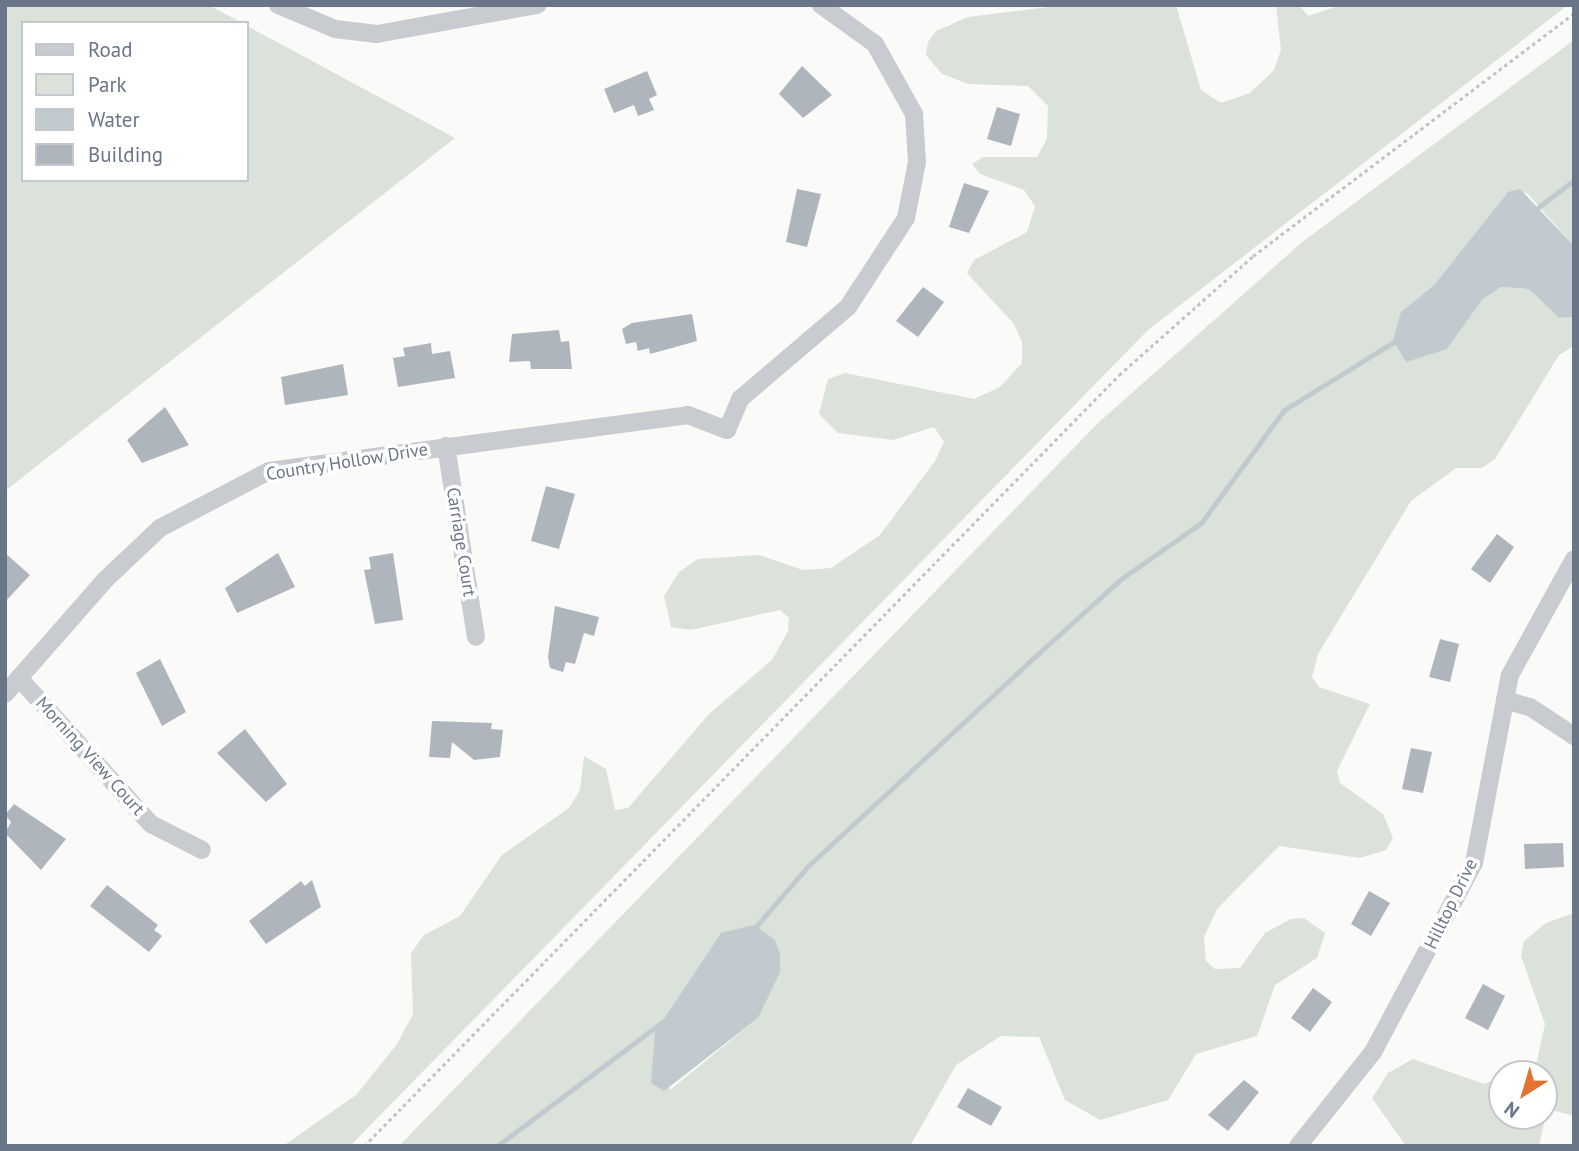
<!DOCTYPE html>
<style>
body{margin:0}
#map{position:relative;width:1579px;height:1151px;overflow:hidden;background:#fafaf8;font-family:"PT Sans",sans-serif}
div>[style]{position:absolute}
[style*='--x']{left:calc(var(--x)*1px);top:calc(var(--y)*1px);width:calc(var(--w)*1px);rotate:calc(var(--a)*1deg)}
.green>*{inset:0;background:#dbe2d9}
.water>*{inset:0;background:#c1cacf}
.stream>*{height:5px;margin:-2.5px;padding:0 2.5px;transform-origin:2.5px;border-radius:2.5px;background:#c1cacf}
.building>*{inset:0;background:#aeb5bc}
.path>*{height:2.5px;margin-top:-1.25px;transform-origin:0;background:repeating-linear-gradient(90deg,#c2c3c6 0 3.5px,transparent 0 7px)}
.minor>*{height:18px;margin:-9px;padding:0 9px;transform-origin:9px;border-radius:9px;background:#c8cbcf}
span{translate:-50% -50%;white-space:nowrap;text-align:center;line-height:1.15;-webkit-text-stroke:7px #fff;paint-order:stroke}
.street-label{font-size:18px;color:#697688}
.frame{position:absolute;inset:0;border:7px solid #697688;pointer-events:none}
.legend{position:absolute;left:21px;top:21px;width:228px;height:161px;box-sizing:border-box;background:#fff;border:2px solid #c3c8cf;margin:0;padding:9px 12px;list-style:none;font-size:21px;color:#697688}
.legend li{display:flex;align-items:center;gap:14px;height:35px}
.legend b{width:35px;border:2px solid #c3c8cf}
.north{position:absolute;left:1488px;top:1060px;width:70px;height:70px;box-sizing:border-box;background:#fff;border:2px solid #c3c8cf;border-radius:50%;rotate:217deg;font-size:19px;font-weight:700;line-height:28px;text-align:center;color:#697688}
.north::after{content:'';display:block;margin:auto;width:24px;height:32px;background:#e27330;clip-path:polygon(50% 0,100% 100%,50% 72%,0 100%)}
</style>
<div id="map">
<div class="green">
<div style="clip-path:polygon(5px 5px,209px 5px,242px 23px,23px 23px,23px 180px,247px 180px,247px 26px,455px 138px,5px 491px)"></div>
<div style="clip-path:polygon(1065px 5px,1176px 5px,1201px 90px,1221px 103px,1250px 93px,1274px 70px,1281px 50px,1276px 5px,1299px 5px,1308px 16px,1341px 5px,1568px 5px,1148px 330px,350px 1146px,283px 1146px,356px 1095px,397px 1044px,413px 1014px,411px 953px,424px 935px,460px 916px,502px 855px,569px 808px,580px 790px,584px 756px,606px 769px,615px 810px,628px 808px,709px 714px,772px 660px,788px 631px,789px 618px,780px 610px,691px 630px,671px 627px,664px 596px,679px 572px,698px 559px,759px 555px,803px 570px,831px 568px,880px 535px,935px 461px,944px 442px,934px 427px,893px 440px,838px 433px,819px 414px,828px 379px,845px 373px,974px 399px,1000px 387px,1022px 363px,1022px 342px,1014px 324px,967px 273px,974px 260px,1027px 232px,1035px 206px,1024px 190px,980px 174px,972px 164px,983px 157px,1037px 157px,1047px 139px,1048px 106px,1028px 86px,968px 84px,942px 74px,926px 55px,928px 42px,936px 31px,968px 17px)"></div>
<div style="clip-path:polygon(evenodd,1574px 40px,1574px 246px,1527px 193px,1508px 192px,1434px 285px,1401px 312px,1447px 349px,1483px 299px,1501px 287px,1529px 289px,1559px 318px,1574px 317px,1574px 346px,1559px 355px,1495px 459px,1482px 468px,1456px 468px,1411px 501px,1318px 654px,1312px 677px,1319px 687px,1370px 704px,1337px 771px,1340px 783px,1383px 814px,1393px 838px,1386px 850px,1360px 858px,1279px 846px,1217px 909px,1204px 937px,1206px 961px,1215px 969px,1240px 968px,1265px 933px,1291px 919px,1304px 918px,1325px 933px,1317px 958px,1275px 985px,1257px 1036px,1196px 1054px,1168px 1100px,1100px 1120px,1065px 1100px,1039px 1037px,1001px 1036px,956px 1065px,910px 1146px,399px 1146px,1098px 423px,1301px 243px,1574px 40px,721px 933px,775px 940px,779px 972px,758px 1018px,670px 1090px,655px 1032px,721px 933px)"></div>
<div style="clip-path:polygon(1574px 913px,1574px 1116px,1547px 1109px,1539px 1146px,1406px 1146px,1372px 1098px,1388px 1073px,1413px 1059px,1484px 1084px,1502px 1077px,1502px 1116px,1544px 1116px,1544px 1074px,1511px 1074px,1536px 1065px,1545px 1024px,1521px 956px,1524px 941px,1546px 923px)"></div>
</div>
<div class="water">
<div style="clip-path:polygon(1520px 189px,1574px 246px,1574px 317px,1559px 318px,1529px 289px,1501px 287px,1483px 299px,1447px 349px,1406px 362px,1393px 340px,1401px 312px,1434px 285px,1508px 192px)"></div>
<div style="clip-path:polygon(754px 925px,775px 940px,780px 954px,780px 972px,758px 1018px,664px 1091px,651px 1083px,655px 1032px,721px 933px)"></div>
</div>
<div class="stream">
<div style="--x:1536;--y:209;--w:48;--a:-37.3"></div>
<div style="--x:752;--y:931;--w:86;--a:-49.3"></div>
<div style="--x:808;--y:866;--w:304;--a:-42.7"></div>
<div style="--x:1031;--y:660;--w:121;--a:-42"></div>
<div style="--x:1121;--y:579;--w:98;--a:-35"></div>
<div style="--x:1201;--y:523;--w:140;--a:-53.7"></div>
<div style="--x:1284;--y:410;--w:133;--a:-31.8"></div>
<div style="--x:497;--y:1146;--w:210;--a:-36.9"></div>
</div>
<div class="building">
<div style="clip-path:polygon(802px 66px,832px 95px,803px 118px,779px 94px)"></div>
<div style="clip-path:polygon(647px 71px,657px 95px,649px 99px,654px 110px,638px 116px,634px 105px,614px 113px,604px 89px)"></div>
<div style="clip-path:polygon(997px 107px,1020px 114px,1011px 146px,987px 139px)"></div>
<div style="clip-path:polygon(964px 183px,989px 191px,969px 233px,949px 227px)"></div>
<div style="clip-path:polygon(797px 189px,821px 194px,807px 247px,786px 242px)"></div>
<div style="clip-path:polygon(923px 287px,944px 302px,918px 337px,896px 321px)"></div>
<div style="clip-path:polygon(692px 314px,697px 341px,650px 354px,649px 348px,638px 351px,636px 342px,626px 344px,622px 329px,632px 323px)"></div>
<div style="clip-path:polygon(559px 330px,561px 342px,569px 341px,572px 369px,531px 369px,530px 361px,509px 362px,512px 334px)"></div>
<div style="clip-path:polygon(431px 343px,432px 354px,450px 351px,455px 378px,398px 387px,393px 358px,405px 356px,403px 348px)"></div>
<div style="clip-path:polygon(343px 364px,348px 395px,285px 405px,281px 377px)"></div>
<div style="clip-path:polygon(165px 407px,189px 445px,142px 463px,127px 440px)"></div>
<div style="clip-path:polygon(546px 486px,575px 494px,559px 549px,531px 541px)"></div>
<div style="clip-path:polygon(1497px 534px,1514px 547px,1490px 583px,1471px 569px)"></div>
<div style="clip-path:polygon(5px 553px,30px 575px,5px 602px)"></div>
<div style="clip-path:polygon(278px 553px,295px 587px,237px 613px,225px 588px)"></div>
<div style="clip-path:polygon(393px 553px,403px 620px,375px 624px,364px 570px,371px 569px,369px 557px)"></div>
<div style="clip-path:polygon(555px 606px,599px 617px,594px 636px,584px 633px,575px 664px,566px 662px,563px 672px,550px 668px,548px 657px)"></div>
<div style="clip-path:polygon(1440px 639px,1459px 644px,1450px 682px,1429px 677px)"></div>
<div style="clip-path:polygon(160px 659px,186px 712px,162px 726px,136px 673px)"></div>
<div style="clip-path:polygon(432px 721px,492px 723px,491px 729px,503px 730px,500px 757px,474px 760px,452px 742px,450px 758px,429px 757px)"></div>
<div style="clip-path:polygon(245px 729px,287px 784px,266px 802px,217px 753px)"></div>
<div style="clip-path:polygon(1411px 748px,1432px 752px,1423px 793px,1402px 789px)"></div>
<div style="clip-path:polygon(14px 804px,66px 839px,41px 870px,5px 833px,11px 822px,5px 815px)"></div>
<div style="clip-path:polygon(1563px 843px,1564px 867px,1525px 869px,1524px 844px)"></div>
<div style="clip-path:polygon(312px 880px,321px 907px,266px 944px,249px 921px,301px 881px,305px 886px)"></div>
<div style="clip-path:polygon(107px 885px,158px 925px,154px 930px,162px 936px,149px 952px,90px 906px)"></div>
<div style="clip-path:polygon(1369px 891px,1390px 903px,1371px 936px,1351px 924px)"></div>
<div style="clip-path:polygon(1483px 984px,1505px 996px,1488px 1030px,1465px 1018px)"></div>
<div style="clip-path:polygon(1313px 988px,1332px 1002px,1310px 1032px,1291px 1018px)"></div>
<div style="clip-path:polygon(1244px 1080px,1259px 1092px,1228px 1131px,1208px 1115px)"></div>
<div style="clip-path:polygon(968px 1088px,1002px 1107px,991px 1126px,957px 1107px)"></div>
</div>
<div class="path">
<div style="--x:364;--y:1146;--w:1079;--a:-45.6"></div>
<div style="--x:1119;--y:375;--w:179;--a:-41.6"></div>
<div style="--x:1253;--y:256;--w:403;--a:-37.1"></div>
</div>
<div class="minor">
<div style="--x:278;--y:5;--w:62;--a:22.8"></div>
<div style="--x:335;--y:29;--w:42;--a:6.8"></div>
<div style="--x:377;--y:34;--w:163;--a:-10.3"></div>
<div style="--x:446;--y:446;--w:193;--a:81.1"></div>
<div style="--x:19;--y:678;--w:197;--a:47.9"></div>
<div style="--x:151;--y:824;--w:57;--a:27"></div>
<div style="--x:5;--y:694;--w:152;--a:-48.7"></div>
<div style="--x:105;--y:580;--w:76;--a:-43.4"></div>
<div style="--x:160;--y:528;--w:123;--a:-27.6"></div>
<div style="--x:269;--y:471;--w:423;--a:-7.6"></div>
<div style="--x:688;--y:415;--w:42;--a:21"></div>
<div style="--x:727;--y:430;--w:34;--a:-67"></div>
<div style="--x:740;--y:399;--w:142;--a:-40.4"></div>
<div style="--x:848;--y:307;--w:106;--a:-56.9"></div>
<div style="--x:906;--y:218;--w:57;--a:-78.9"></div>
<div style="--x:917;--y:162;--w:48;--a:-93.6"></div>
<div style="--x:914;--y:114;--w:80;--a:-119.1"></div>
<div style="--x:875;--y:44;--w:67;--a:-144.2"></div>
<div style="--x:1505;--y:700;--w:26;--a:16"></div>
<div style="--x:1530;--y:707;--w:53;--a:33.4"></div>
<div style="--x:1298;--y:1146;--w:120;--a:-51.4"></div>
<div style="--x:1373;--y:1052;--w:214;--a:-61.9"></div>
<div style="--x:1474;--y:863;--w:191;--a:-79.2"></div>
<div style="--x:1510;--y:675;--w:132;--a:-61.1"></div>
</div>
<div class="street-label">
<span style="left:347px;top:462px;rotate:-9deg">Country Hollow Drive</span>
<span style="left:461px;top:542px;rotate:81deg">Carriage Court</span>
<span style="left:90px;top:756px;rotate:48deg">Morning View Court</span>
<span style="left:1451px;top:904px;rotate:-64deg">Hilltop Drive</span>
</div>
<div class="frame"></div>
<ul class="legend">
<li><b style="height:9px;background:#c8cbcf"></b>Road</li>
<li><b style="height:19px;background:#dbe2d9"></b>Park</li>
<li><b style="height:19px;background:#c1cacf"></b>Water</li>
<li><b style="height:19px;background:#aeb5bc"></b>Building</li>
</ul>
<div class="north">N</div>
</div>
